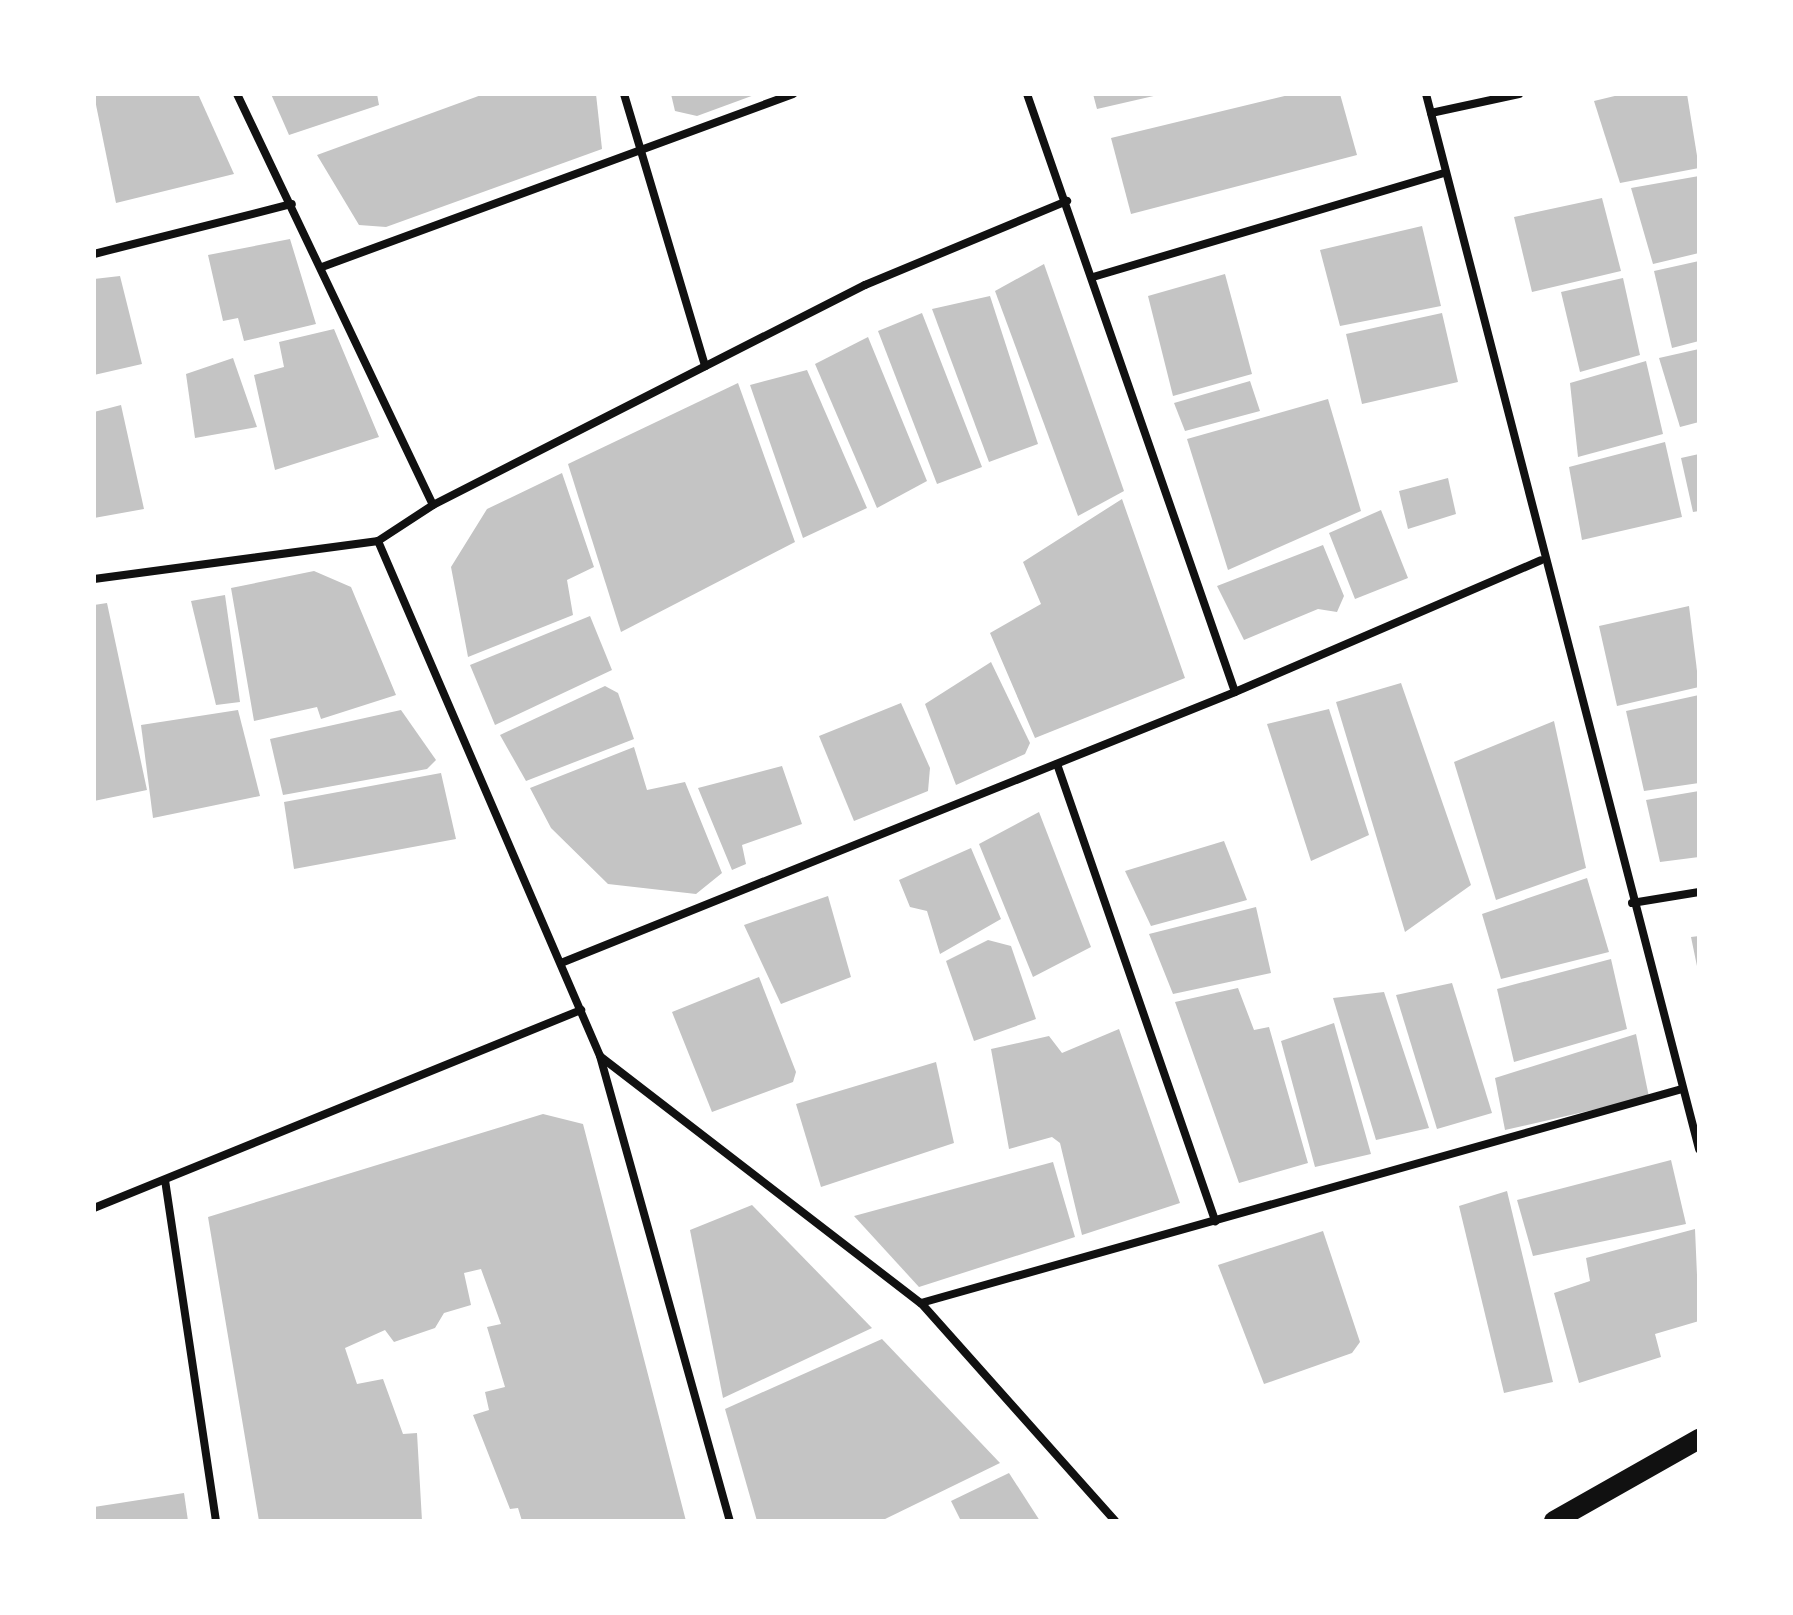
<!DOCTYPE html>
<style>
body{margin:0}
#map{position:relative;width:1793px;height:1615px;overflow:hidden;background:#fff;font-family:Bitter,serif}
div>[style]{position:absolute}
[style*='--x']{left:calc(var(--x)*1px);top:calc(var(--y)*1px);width:calc(var(--w)*1px);rotate:calc(var(--a)*1deg)}
.building>*{inset:0;background:#c4c4c4}
.minor>*{height:8px;margin:-4px;padding:0 4px;transform-origin:4px;border-radius:4px;background:#111}
.primary>*{height:20px;margin:-10px;padding:0 10px;transform-origin:10px;border-radius:10px;background:#111}
span{translate:-50% -50%;white-space:nowrap;text-align:center;line-height:1.15;-webkit-text-stroke:6px #fff;paint-order:stroke}
.frame{position:absolute;inset:0;border:96px solid #fff;pointer-events:none}
</style>
<div id="map">
<div class="building">
<div style="clip-path:polygon(198px 94px,234px 174px,116px 203px,94px 95px)"></div>
<div style="clip-path:polygon(271px 94px,377px 94px,379px 105px,289px 135px)"></div>
<div style="clip-path:polygon(484px 94px,596px 94px,602px 149px,386px 227px,359px 225px,317px 155px)"></div>
<div style="clip-path:polygon(671px 94px,757px 94px,697px 116px,675px 111px)"></div>
<div style="clip-path:polygon(1093px 94px,1158px 94px,1158px 95px,1097px 109px)"></div>
<div style="clip-path:polygon(1293px 94px,1340px 94px,1357px 155px,1131px 214px,1111px 138px)"></div>
<div style="clip-path:polygon(1623px 94px,1687px 94px,1699px 168px,1620px 183px,1594px 101px)"></div>
<div style="clip-path:polygon(1699px 176px,1699px 253px,1653px 264px,1631px 188px)"></div>
<div style="clip-path:polygon(1602px 198px,1621px 271px,1532px 292px,1514px 217px)"></div>
<div style="clip-path:polygon(1422px 226px,1441px 306px,1340px 326px,1320px 250px)"></div>
<div style="clip-path:polygon(290px 239px,316px 324px,244px 341px,238px 318px,223px 321px,208px 255px)"></div>
<div style="clip-path:polygon(1699px 261px,1699px 341px,1672px 348px,1654px 271px)"></div>
<div style="clip-path:polygon(1044px 264px,1124px 491px,1078px 516px,995px 291px)"></div>
<div style="clip-path:polygon(1225px 274px,1252px 374px,1173px 396px,1148px 296px)"></div>
<div style="clip-path:polygon(120px 276px,142px 364px,94px 375px,94px 279px)"></div>
<div style="clip-path:polygon(1623px 278px,1640px 355px,1580px 372px,1561px 292px)"></div>
<div style="clip-path:polygon(990px 296px,1038px 444px,989px 462px,932px 309px)"></div>
<div style="clip-path:polygon(922px 313px,982px 467px,937px 484px,878px 331px)"></div>
<div style="clip-path:polygon(1442px 313px,1458px 382px,1362px 404px,1346px 334px)"></div>
<div style="clip-path:polygon(334px 329px,379px 437px,275px 470px,254px 375px,284px 367px,279px 342px)"></div>
<div style="clip-path:polygon(868px 337px,927px 481px,877px 508px,815px 364px)"></div>
<div style="clip-path:polygon(1699px 349px,1699px 422px,1680px 427px,1659px 358px)"></div>
<div style="clip-path:polygon(233px 358px,257px 427px,195px 438px,186px 374px)"></div>
<div style="clip-path:polygon(1646px 361px,1663px 434px,1578px 457px,1570px 383px)"></div>
<div style="clip-path:polygon(807px 370px,867px 508px,803px 538px,750px 385px)"></div>
<div style="clip-path:polygon(1250px 381px,1260px 411px,1185px 431px,1174px 403px)"></div>
<div style="clip-path:polygon(738px 383px,795px 542px,621px 632px,568px 464px)"></div>
<div style="clip-path:polygon(1328px 399px,1361px 511px,1228px 570px,1187px 439px)"></div>
<div style="clip-path:polygon(121px 405px,144px 509px,94px 518px,94px 412px)"></div>
<div style="clip-path:polygon(1665px 442px,1682px 517px,1582px 540px,1569px 467px)"></div>
<div style="clip-path:polygon(1699px 454px,1699px 511px,1693px 512px,1681px 458px)"></div>
<div style="clip-path:polygon(562px 473px,594px 567px,567px 580px,573px 615px,468px 657px,451px 567px,487px 509px)"></div>
<div style="clip-path:polygon(1448px 478px,1456px 514px,1408px 529px,1399px 491px)"></div>
<div style="clip-path:polygon(1122px 499px,1185px 678px,1035px 738px,990px 633px,1041px 604px,1023px 562px)"></div>
<div style="clip-path:polygon(1381px 510px,1408px 578px,1355px 599px,1329px 533px)"></div>
<div style="clip-path:polygon(1323px 545px,1344px 596px,1337px 612px,1318px 609px,1244px 640px,1217px 586px)"></div>
<div style="clip-path:polygon(314px 571px,351px 587px,396px 695px,321px 719px,317px 707px,254px 721px,231px 588px)"></div>
<div style="clip-path:polygon(225px 595px,240px 702px,216px 705px,191px 601px)"></div>
<div style="clip-path:polygon(107px 603px,147px 790px,94px 801px,94px 605px)"></div>
<div style="clip-path:polygon(1689px 606px,1699px 687px,1617px 706px,1599px 626px)"></div>
<div style="clip-path:polygon(590px 616px,612px 670px,495px 725px,470px 665px)"></div>
<div style="clip-path:polygon(991px 662px,1030px 743px,1025px 754px,956px 785px,925px 704px)"></div>
<div style="clip-path:polygon(1401px 683px,1471px 885px,1405px 932px,1336px 702px)"></div>
<div style="clip-path:polygon(605px 686px,618px 693px,634px 739px,526px 781px,500px 735px)"></div>
<div style="clip-path:polygon(1699px 695px,1699px 783px,1644px 791px,1626px 711px)"></div>
<div style="clip-path:polygon(901px 703px,930px 768px,928px 791px,854px 821px,819px 736px)"></div>
<div style="clip-path:polygon(1329px 709px,1369px 835px,1311px 861px,1267px 724px)"></div>
<div style="clip-path:polygon(238px 710px,260px 796px,153px 818px,141px 725px)"></div>
<div style="clip-path:polygon(401px 710px,436px 760px,427px 769px,283px 795px,270px 739px)"></div>
<div style="clip-path:polygon(1554px 721px,1586px 868px,1496px 900px,1454px 762px)"></div>
<div style="clip-path:polygon(634px 747px,647px 790px,685px 782px,722px 873px,696px 894px,608px 884px,551px 828px,530px 788px)"></div>
<div style="clip-path:polygon(782px 766px,802px 824px,742px 845px,746px 864px,732px 870px,698px 788px)"></div>
<div style="clip-path:polygon(441px 773px,456px 839px,294px 869px,284px 802px)"></div>
<div style="clip-path:polygon(1699px 791px,1699px 857px,1660px 862px,1646px 800px)"></div>
<div style="clip-path:polygon(1039px 812px,1091px 947px,1033px 977px,979px 844px)"></div>
<div style="clip-path:polygon(1224px 841px,1247px 900px,1151px 926px,1125px 871px)"></div>
<div style="clip-path:polygon(971px 848px,1001px 919px,940px 954px,927px 911px,910px 907px,899px 880px)"></div>
<div style="clip-path:polygon(1587px 878px,1609px 952px,1501px 979px,1482px 914px)"></div>
<div style="clip-path:polygon(828px 896px,851px 977px,781px 1004px,744px 925px)"></div>
<div style="clip-path:polygon(1256px 907px,1271px 973px,1173px 994px,1149px 934px)"></div>
<div style="clip-path:polygon(1699px 936px,1699px 971px,1698px 971px,1691px 937px)"></div>
<div style="clip-path:polygon(988px 940px,1011px 946px,1036px 1019px,974px 1041px,946px 961px)"></div>
<div style="clip-path:polygon(1611px 959px,1627px 1029px,1514px 1062px,1497px 989px)"></div>
<div style="clip-path:polygon(759px 977px,796px 1072px,793px 1082px,712px 1112px,672px 1012px)"></div>
<div style="clip-path:polygon(1452px 983px,1492px 1113px,1437px 1129px,1396px 995px)"></div>
<div style="clip-path:polygon(1238px 988px,1254px 1030px,1269px 1027px,1308px 1163px,1239px 1183px,1175px 1002px)"></div>
<div style="clip-path:polygon(1384px 992px,1429px 1128px,1376px 1140px,1333px 998px)"></div>
<div style="clip-path:polygon(1334px 1023px,1371px 1154px,1315px 1167px,1281px 1041px)"></div>
<div style="clip-path:polygon(1119px 1029px,1180px 1203px,1082px 1235px,1060px 1143px,1052px 1137px,1009px 1149px,991px 1049px,1049px 1036px,1062px 1053px)"></div>
<div style="clip-path:polygon(1636px 1034px,1649px 1097px,1505px 1130px,1495px 1078px)"></div>
<div style="clip-path:polygon(936px 1062px,954px 1143px,821px 1187px,796px 1104px)"></div>
<div style="clip-path:polygon(543px 1114px,583px 1124px,686px 1521px,522px 1521px,518px 1508px,510px 1509px,473px 1415px,489px 1410px,485px 1392px,505px 1387px,487px 1327px,501px 1324px,481px 1269px,464px 1273px,471px 1305px,444px 1313px,435px 1328px,394px 1342px,385px 1330px,345px 1348px,357px 1384px,383px 1379px,403px 1434px,417px 1433px,422px 1521px,259px 1521px,208px 1217px)"></div>
<div style="clip-path:polygon(1671px 1160px,1686px 1224px,1533px 1256px,1517px 1200px)"></div>
<div style="clip-path:polygon(1053px 1162px,1075px 1237px,919px 1287px,854px 1216px)"></div>
<div style="clip-path:polygon(1507px 1191px,1553px 1382px,1504px 1393px,1459px 1206px)"></div>
<div style="clip-path:polygon(752px 1205px,872px 1328px,723px 1398px,690px 1230px)"></div>
<div style="clip-path:polygon(1695px 1229px,1699px 1321px,1655px 1334px,1661px 1357px,1579px 1383px,1554px 1293px,1590px 1281px,1586px 1258px)"></div>
<div style="clip-path:polygon(1323px 1231px,1360px 1342px,1352px 1353px,1264px 1384px,1218px 1265px)"></div>
<div style="clip-path:polygon(882px 1339px,1000px 1463px,881px 1521px,757px 1521px,725px 1409px)"></div>
<div style="clip-path:polygon(1009px 1473px,1040px 1521px,961px 1521px,951px 1501px)"></div>
<div style="clip-path:polygon(184px 1493px,188px 1521px,94px 1521px,94px 1507px)"></div>
</div>
<div class="minor">
<div style="--x:237;--y:94;--w:455;--a:64.5"></div>
<div style="--x:624;--y:94;--w:284;--a:73.4"></div>
<div style="--x:1027;--y:94;--w:633;--a:70.82"></div>
<div style="--x:1426;--y:94;--w:1090;--a:75.49"></div>
<div style="--x:1431;--y:113;--w:90;--a:-12.2"></div>
<div style="--x:94;--y:254;--w:204;--a:-14.2"></div>
<div style="--x:322;--y:267;--w:502;--a:-20.17"></div>
<div style="--x:1093;--y:277;--w:367;--a:-16.5"></div>
<div style="--x:378;--y:541;--w:561;--a:66.68"></div>
<div style="--x:600;--y:1056;--w:483;--a:74.4"></div>
<div style="--x:94;--y:579;--w:287;--a:-7.6"></div>
<div style="--x:378;--y:541;--w:66;--a:-33.2"></div>
<div style="--x:433;--y:505;--w:485;--a:-27"></div>
<div style="--x:865;--y:285;--w:219;--a:-22.6"></div>
<div style="--x:1057;--y:764;--w:484;--a:70.9"></div>
<div style="--x:1632;--y:903;--w:68;--a:-9.3"></div>
<div style="--x:561;--y:963;--w:726;--a:-21.9"></div>
<div style="--x:1235;--y:692;--w:333;--a:-23.3"></div>
<div style="--x:601;--y:1057;--w:404;--a:37.6"></div>
<div style="--x:921;--y:1303;--w:292;--a:48.3"></div>
<div style="--x:165;--y:1180;--w:345;--a:81.5"></div>
<div style="--x:94;--y:1208;--w:526;--a:-22.13"></div>
<div style="--x:921;--y:1303;--w:791;--a:-15.71"></div>
</div>
<div class="primary">
<div style="--x:1554;--y:1521;--w:167;--a:-29.5"></div>
</div>
<div class="frame"></div>
</div>
